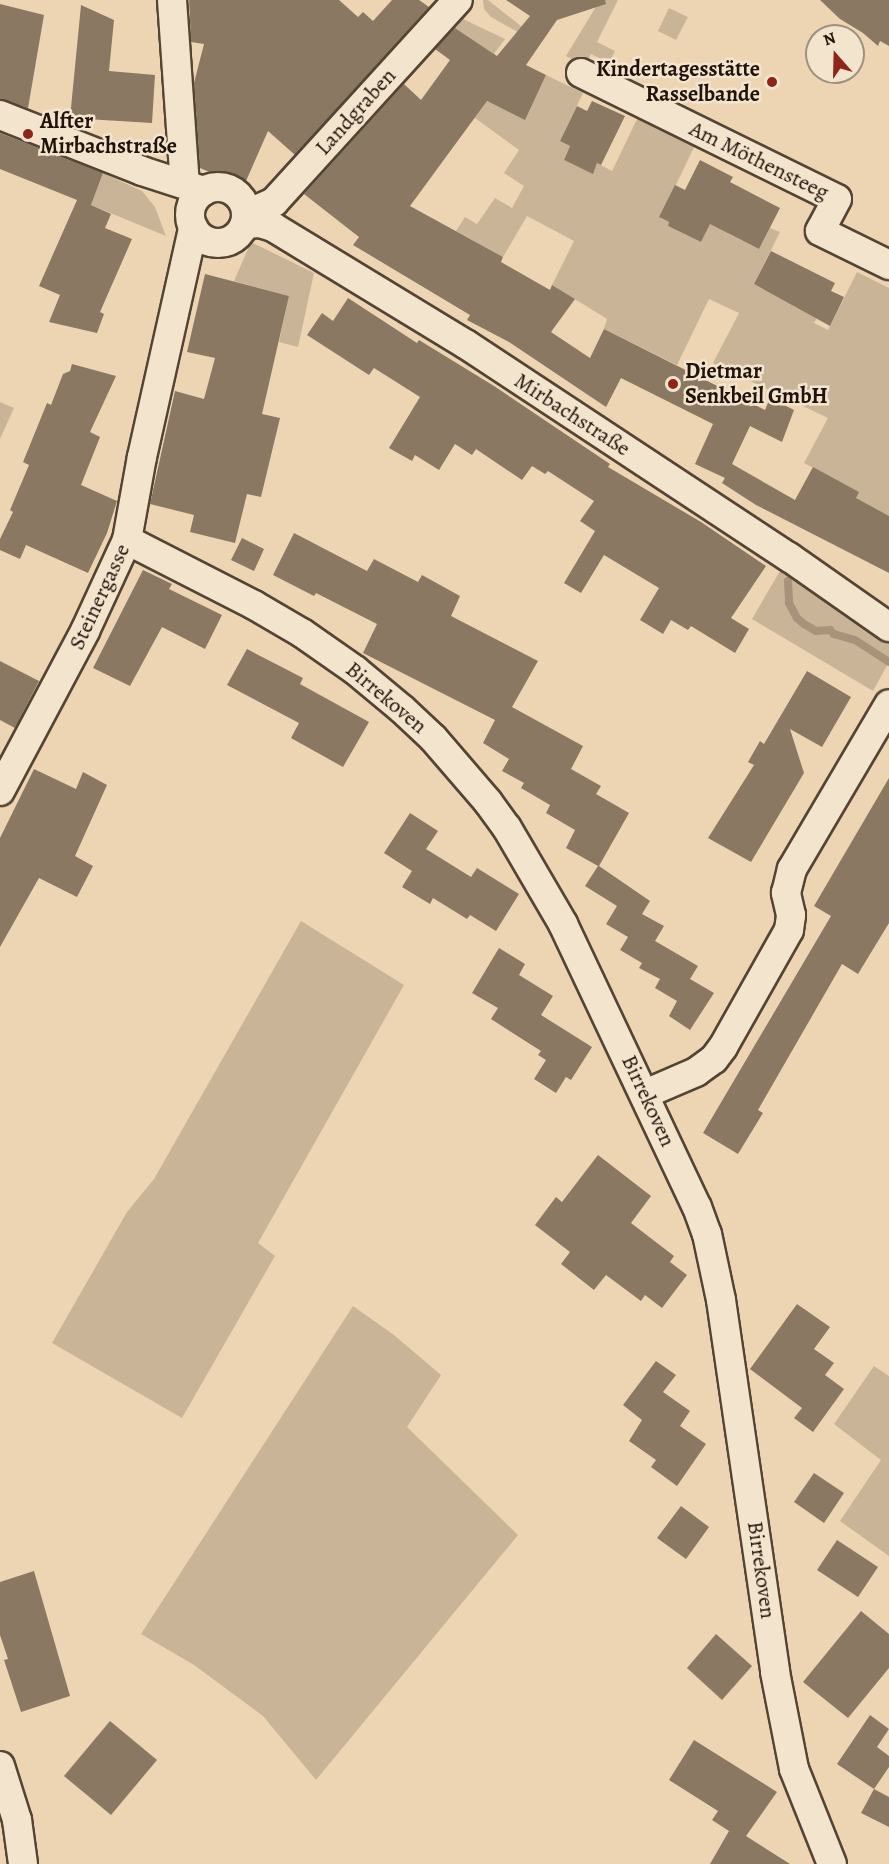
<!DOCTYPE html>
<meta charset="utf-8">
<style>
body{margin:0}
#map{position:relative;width:889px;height:1864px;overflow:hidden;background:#edd5b4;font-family:Alegreya,serif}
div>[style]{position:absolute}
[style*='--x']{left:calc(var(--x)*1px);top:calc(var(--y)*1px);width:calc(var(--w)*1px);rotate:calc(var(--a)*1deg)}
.green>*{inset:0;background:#cab497}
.stream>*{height:8px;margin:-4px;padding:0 4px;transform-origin:4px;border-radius:4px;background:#a8937a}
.building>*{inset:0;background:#8b7862}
.roads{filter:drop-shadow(2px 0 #544434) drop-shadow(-2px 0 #544434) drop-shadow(0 2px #544434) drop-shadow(0 -2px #544434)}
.street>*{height:28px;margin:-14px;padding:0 14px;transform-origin:14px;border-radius:14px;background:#f3e4ce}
.street>.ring{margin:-14px;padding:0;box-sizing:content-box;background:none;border:28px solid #f3e4ce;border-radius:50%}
.dots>*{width:16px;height:16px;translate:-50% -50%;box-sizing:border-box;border:3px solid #f3e4ce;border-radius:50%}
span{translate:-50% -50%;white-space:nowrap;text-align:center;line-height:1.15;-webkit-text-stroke:5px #f3e4ce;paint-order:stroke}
.poi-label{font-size:22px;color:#21130a;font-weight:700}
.right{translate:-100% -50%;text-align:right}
.left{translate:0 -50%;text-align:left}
.street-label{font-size:22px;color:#21130a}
.north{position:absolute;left:805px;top:24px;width:60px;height:60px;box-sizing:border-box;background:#f3e4ce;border:2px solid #9f9080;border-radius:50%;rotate:340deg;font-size:16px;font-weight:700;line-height:24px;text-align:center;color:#21130a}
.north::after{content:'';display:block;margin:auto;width:21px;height:27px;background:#8f2418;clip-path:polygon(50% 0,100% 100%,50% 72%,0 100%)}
</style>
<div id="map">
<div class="green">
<div style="clip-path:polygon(483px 0,488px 0,541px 42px,539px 44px,491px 17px,484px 9px)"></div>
<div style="clip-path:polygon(600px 0,618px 0,597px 42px,615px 51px,609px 63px,591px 54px,585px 66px,566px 56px)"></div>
<div style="clip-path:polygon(669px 8px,688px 17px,676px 40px,658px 31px)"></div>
<div style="clip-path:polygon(463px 19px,505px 39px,494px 54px,455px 28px)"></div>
<div style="clip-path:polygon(546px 75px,583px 93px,560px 141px,570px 146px,564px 160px,592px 173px,597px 163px,612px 171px,640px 113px,697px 141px,660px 218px,669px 222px,668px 226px,701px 242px,719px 204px,730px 226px,727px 233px,759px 249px,770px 228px,780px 232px,754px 284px,817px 318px,814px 323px,828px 330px,857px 272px,889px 288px,889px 517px,850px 509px,858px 492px,804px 463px,828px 418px,713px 363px,739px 313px,709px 299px,677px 365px,604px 329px,607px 319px,552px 285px,574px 241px,527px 216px,503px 257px,456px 231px,465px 217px,477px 224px,495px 198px,512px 208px,524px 186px,504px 173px,519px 150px,475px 118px,484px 100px,525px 119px)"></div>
<div style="clip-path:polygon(103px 173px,142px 191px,155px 207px,166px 236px,91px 205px)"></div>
<div style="clip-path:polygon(251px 242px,314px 273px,298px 347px,279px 342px,289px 296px,234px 281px)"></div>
<div style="clip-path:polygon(0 402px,14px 408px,0 439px)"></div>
<div style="clip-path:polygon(784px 564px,889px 639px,889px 662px,873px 691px,752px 619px)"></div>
<div style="clip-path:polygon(301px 921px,404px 985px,258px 1243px,275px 1256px,182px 1418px,52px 1343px,127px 1212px,154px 1179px)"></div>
<div style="clip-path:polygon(353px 1306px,394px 1335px,441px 1375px,407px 1427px,518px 1535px,316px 1780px,263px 1716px,194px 1665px,141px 1634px)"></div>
<div style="clip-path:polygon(874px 1366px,889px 1376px,889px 1556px,840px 1521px,881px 1460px,834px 1424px)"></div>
</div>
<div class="stream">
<div style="--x:788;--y:581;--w:22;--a:87"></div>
<div style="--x:789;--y:603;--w:17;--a:62"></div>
<div style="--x:797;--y:618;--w:9;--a:41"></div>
<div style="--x:804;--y:624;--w:14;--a:30"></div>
<div style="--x:816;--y:631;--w:14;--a:-4"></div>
<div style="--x:830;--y:630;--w:6;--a:45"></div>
<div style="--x:834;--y:634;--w:22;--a:16"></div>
<div style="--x:855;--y:640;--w:40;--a:32.9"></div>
</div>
<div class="building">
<div style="clip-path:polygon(189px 0,339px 0,358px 17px,363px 12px,373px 21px,392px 0,419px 0,429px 7px,295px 155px,268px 131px,246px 181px,229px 173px,226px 179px,200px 168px,194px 83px,204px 44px,191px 42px)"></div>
<div style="clip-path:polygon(506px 0,605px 0,606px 4px,557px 20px,526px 65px,546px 75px,525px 120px,487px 101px,410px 206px,503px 257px,501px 262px,550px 290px,552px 285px,575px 299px,551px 332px,590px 358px,604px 329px,765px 410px,770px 398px,794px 410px,782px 442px,750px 426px,732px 464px,795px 500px,813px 467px,859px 492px,856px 498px,889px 516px,889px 573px,756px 505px,722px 483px,725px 478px,695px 464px,713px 424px,621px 378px,606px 407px,509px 342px,467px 320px,470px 315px,353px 245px,359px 237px,304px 194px,404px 84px,421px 100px,450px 60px,435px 49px,455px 28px,497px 56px,530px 16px)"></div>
<div style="clip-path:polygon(820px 0,889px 0,889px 46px,880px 41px,878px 46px,863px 33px,840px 19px)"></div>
<div style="clip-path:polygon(0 4px,44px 15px,28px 108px,0 99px)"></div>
<div style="clip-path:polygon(81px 5px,114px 20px,109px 71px,155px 75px,152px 123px,70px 118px)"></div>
<div style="clip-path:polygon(592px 101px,625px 116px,601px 165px,597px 163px,593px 174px,564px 160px,570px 146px,560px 141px,577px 106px,587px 111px)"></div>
<div style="clip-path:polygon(0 133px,103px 173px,91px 205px,111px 214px,105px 228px,132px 239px,100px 312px,104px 314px,97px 333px,49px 322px,60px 295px,39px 286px,77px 200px,0 169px)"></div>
<div style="clip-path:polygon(700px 160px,733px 177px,730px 182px,780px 208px,759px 249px,710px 224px,701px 242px,668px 226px,669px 222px,659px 217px,675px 185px,685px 190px)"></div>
<div style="clip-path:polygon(771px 251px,835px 283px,831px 291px,844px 297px,830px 326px,754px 284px)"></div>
<div style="clip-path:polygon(205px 274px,289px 296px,262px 414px,280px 418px,261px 497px,247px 494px,235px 543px,190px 532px,194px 515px,150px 504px,175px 391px,204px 399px,215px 358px,187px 352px)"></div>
<div style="clip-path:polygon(348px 298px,417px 343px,419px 340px,494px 386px,610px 464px,608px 467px,701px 522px,766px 566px,731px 618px,749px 629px,735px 653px,691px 626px,688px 630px,671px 620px,663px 634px,640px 620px,659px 588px,604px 555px,581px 593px,564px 583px,595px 531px,580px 521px,594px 501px,548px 471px,545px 474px,532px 466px,522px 480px,476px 449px,472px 455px,455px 444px,439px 470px,415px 455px,412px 461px,389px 448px,420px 397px,374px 368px,369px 375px,307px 335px,322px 313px,333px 321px)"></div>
<div style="clip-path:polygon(72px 364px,116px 376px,90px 432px,100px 437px,81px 485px,117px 501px,107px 533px,88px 573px,26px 545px,20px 559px,0 550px,0 539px,13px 512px,10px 510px,29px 465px,23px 462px,47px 403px,51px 405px,63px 374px,70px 371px)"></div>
<div style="clip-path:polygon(294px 533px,367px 571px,374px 559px,418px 582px,422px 575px,460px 596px,451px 616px,538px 661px,512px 707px,583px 746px,571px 769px,601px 786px,596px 794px,629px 813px,599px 866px,650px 901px,642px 914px,664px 926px,655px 941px,698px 966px,690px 979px,714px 993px,690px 1030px,669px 1016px,677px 1001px,655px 988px,660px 979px,639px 968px,642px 963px,620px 950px,628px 937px,606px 924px,617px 906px,585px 886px,598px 866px,566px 848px,575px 830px,546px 813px,550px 805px,521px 788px,524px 783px,502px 771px,509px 759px,483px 743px,495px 720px,363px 653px,377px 624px,316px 593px,314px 596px,273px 575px)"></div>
<div style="clip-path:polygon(242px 538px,264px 549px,254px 571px,231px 560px)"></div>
<div style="clip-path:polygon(143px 570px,172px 584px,169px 589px,222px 615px,205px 649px,162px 627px,130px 686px,93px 668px)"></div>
<div style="clip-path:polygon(247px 649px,303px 678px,300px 684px,369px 722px,343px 767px,291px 738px,299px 723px,227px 685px)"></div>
<div style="clip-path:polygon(0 661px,39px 681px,15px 728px,0 720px)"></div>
<div style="clip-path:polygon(807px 671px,851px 697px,822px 747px,790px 729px,804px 773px,751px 862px,708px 838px,754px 765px,748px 762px,760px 741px,764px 744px)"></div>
<div style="clip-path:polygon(34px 769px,76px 789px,83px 772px,107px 785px,75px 856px,93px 866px,77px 897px,39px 878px,0 947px,0 838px)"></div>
<div style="clip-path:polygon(889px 778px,889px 923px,858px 974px,842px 964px,758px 1110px,763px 1113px,738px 1154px,703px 1133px,831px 916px,814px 906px)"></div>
<div style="clip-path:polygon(410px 813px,438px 831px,426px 849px,471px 877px,477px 868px,519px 894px,496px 931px,470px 915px,467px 919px,433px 898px,430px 904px,402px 887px,412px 871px,384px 853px)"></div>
<div style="clip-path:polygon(499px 948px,525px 964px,519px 975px,553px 996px,541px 1015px,592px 1047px,571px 1080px,566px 1077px,556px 1093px,534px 1079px,546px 1060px,538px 1055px,541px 1051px,491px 1019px,498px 1008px,472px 993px)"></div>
<div style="clip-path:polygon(598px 1155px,651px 1196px,631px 1223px,674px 1256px,670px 1262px,687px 1275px,662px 1308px,645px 1295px,641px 1301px,606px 1275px,594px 1290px,561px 1264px,570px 1252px,535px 1225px,556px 1197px,562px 1202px)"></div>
<div style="clip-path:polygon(797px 1304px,830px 1327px,814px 1349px,834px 1363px,825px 1375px,844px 1389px,813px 1432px,794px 1418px,802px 1408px,750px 1369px)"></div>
<div style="clip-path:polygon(656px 1361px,676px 1375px,663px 1392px,690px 1411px,680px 1426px,706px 1444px,677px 1486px,651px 1467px,656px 1460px,629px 1441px,642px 1420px,623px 1405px)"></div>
<div style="clip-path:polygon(814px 1473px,844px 1493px,824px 1523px,794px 1502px)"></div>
<div style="clip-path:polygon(681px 1506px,709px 1527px,686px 1559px,657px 1538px)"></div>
<div style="clip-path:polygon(837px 1540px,878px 1567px,858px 1597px,817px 1570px)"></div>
<div style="clip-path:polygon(34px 1571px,70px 1696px,21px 1712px,4px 1660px,8px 1659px,0 1635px,0 1582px)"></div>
<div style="clip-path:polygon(861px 1611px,889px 1634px,889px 1668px,848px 1718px,803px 1682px)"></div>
<div style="clip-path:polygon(716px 1634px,752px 1666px,722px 1700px,687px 1668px)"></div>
<div style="clip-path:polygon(870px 1715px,889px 1729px,877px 1747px,889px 1756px,889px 1767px,874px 1789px,837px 1764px)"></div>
<div style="clip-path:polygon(110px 1721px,157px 1760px,111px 1815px,64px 1776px)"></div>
<div style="clip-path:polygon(694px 1740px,777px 1792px,746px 1836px,790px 1864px,710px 1864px,729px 1831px,712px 1820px,718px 1811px,669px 1780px)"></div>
<div style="clip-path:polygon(874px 1789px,889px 1797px,889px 1827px,861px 1813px)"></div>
</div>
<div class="roads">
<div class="street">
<div style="--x:172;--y:0;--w:184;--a:86"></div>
<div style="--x:581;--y:73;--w:285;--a:26.2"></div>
<div style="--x:837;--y:199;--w:36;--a:118"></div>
<div style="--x:820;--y:231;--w:77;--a:26.2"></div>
<div style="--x:0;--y:115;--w:153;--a:21.5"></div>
<div style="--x:142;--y:171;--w:65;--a:17.9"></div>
<div class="ring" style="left:190px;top:187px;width:28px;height:28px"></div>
<div style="--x:247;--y:214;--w:30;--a:-24"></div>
<div style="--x:274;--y:202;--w:273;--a:-47.7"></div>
<div style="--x:245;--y:224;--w:15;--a:-4"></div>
<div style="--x:260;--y:223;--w:14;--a:17"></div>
<div style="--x:273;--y:227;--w:227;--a:31.3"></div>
<div style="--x:467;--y:345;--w:386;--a:33.4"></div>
<div style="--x:789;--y:557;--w:122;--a:35"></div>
<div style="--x:127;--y:540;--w:143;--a:27.1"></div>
<div style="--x:254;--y:605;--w:56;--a:30.3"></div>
<div style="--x:302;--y:633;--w:65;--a:34.9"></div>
<div style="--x:355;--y:670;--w:61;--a:39.7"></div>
<div style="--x:402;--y:709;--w:42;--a:43.1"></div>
<div style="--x:433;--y:738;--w:84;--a:49.3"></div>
<div style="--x:488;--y:802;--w:32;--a:54"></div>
<div style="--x:507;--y:828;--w:111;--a:59.7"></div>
<div style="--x:563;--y:924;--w:313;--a:64.7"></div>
<div style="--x:697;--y:1207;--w:29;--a:70"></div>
<div style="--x:707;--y:1234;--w:67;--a:78"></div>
<div style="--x:721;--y:1300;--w:376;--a:81.7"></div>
<div style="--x:775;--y:1672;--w:99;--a:78.9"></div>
<div style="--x:794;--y:1769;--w:102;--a:68.2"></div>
<div style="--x:0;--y:791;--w:181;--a:-62"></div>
<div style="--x:85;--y:631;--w:100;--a:-65.2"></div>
<div style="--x:127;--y:540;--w:84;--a:-79.8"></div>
<div style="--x:142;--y:457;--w:235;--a:-77.4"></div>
<div style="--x:645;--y:1094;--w:56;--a:-23.3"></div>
<div style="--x:696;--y:1072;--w:22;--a:-36"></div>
<div style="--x:714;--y:1059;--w:15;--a:-53"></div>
<div style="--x:723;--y:1047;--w:134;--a:-60.6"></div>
<div style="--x:789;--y:930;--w:15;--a:-82"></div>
<div style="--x:791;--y:915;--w:23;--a:-103"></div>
<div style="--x:786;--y:893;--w:25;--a:-76"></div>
<div style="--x:792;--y:869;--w:191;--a:-59.5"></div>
<div style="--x:0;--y:1766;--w:57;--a:72.5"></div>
<div style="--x:17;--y:1820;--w:44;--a:82.2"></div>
</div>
</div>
<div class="dots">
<div style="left:772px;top:82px;background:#8f2418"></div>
<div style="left:28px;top:134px;background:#8f2418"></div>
<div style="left:673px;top:384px;background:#8f2418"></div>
</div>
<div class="poi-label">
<span class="right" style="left:760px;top:82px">Kindertagesstätte<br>Rasselbande</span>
<span class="left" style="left:40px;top:134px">Alfter<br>Mirbachstraße</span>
<span class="left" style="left:685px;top:384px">Dietmar<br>Senkbeil GmbH</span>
</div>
<div class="street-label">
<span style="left:356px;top:112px;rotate:-48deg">Landgraben</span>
<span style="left:759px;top:161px;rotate:26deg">Am Möthensteeg</span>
<span style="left:572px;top:415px;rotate:33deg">Mirbachstraße</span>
<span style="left:100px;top:597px;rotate:-65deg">Steinergasse</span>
<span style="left:386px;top:698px;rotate:40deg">Birrekoven</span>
<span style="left:648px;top:1101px;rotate:65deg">Birrekoven</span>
<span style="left:761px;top:1570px;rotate:82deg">Birrekoven</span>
</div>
<div class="north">N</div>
</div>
